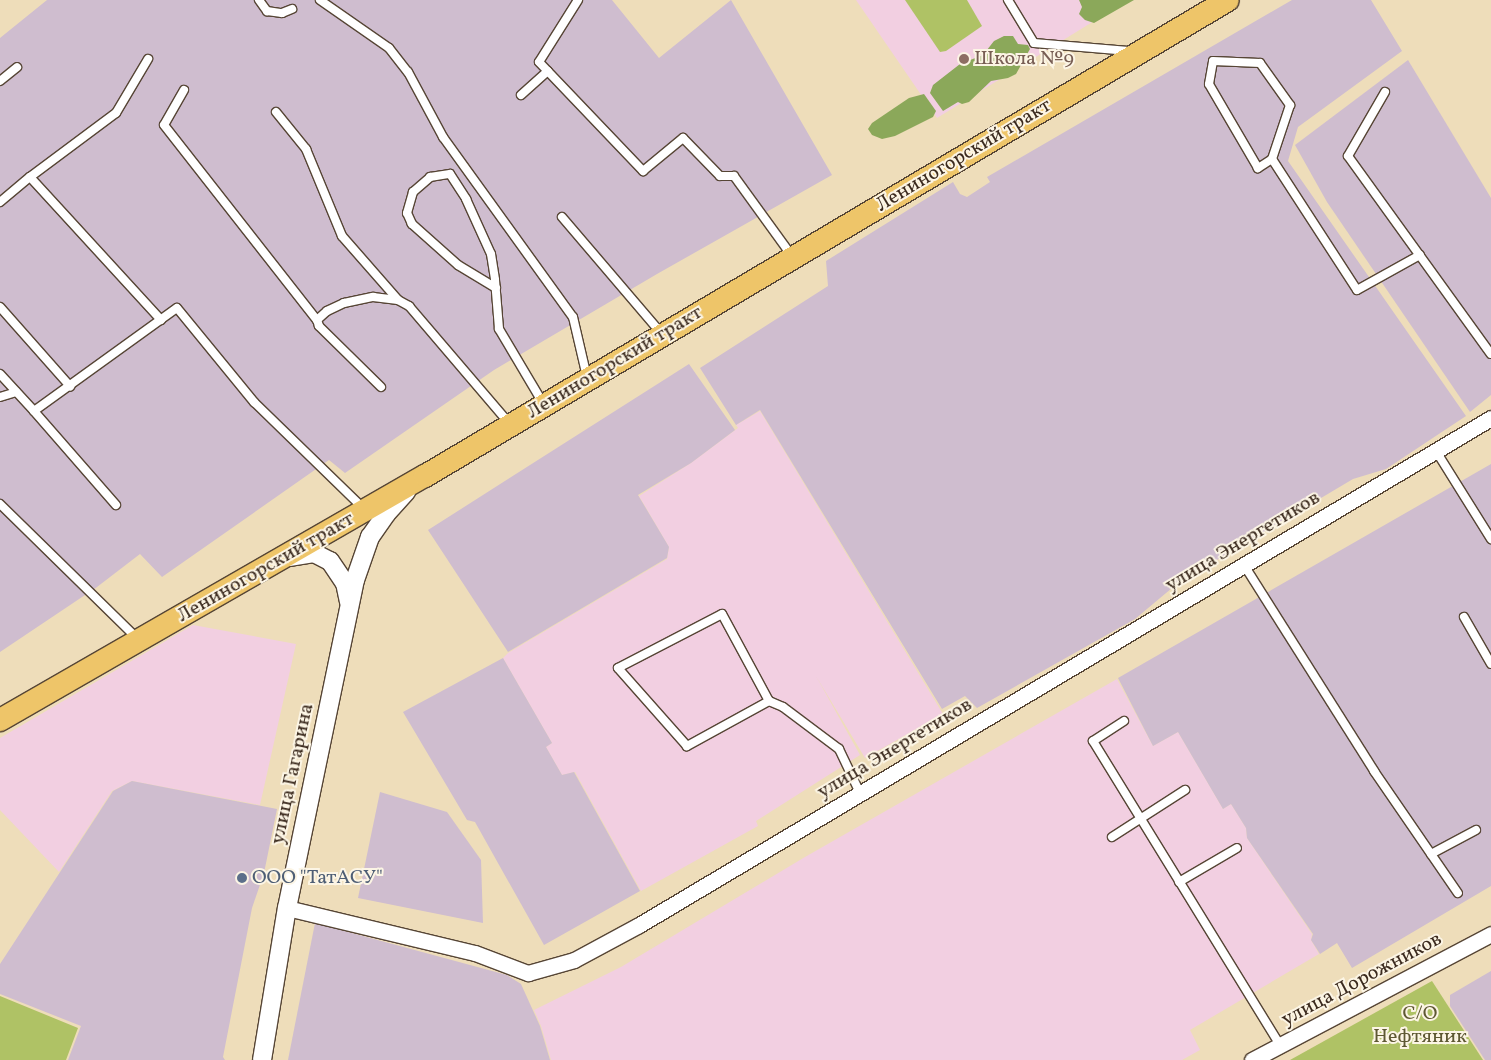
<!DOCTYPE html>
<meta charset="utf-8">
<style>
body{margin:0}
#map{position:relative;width:1491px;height:1060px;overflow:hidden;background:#eeddba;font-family:Vollkorn,serif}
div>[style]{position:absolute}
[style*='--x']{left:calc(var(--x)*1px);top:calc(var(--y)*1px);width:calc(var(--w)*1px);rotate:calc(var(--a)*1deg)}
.built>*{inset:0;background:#f2cfe1}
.industrial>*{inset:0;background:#cfbdcf}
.green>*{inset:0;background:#afc265}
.forest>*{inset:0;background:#8ba85a}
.roads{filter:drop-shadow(1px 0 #564535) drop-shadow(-1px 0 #564535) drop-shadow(0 1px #564535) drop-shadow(0 -1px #564535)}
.service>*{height:8px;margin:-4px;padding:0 4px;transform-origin:4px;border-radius:4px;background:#fff}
.minor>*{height:15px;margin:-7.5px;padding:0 7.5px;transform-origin:7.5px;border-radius:7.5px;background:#fff}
.tertiary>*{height:18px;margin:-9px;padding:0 9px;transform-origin:9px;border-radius:9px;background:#fff}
.primary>*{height:22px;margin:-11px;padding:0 11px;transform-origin:11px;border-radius:11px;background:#eec569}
.dots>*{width:14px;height:14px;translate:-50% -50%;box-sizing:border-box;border:2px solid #fcf5e5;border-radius:50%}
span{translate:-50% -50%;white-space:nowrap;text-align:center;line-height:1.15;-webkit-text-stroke:4px #fcf5e5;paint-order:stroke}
.education-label{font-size:20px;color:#785e54}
.left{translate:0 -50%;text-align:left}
.street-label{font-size:20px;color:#3b2a1e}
.service-label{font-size:20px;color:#4e5e75}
.park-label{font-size:20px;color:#5e5833}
</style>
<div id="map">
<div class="built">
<div style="clip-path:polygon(856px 0,1128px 0,937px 118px)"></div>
<div style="clip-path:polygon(760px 411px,943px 714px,865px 758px,816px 676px,860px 755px,756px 821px,758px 826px,641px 891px,575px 772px,562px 775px,546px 747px,552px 743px,503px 658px,508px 653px,667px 559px,669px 547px,639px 496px,691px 463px,738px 428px,736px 425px)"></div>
<div style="clip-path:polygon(193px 625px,296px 644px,260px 805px,132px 781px,112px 791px,59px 872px,0 810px,0 738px)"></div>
<div style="clip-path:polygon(1117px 679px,1153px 746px,1178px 732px,1223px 809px,1231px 804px,1246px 828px,1247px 838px,1312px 934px,1311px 940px,1319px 954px,1190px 1030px,1200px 1050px,1182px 1060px,551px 1060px,541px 1026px,534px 1010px,621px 967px,805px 857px)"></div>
</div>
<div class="industrial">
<div style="clip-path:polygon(47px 0,612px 0,659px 58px,731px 0,832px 175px,657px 274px,494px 370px,345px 473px,329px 460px,162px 577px,140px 554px,97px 587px,0 652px,0 38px)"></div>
<div style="clip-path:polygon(1292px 0,1371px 0,1402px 51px,1298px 127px,1288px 161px,1466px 416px,1386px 469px,1353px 479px,1178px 583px,1135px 619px,977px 708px,965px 696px,942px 709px,760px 410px,736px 425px,700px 368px,828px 286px,826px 261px,953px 182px,960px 194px,967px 197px,990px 182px,987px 177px)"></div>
<div style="clip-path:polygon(1408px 60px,1491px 198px,1491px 395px,1470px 412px,1327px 202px,1295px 145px)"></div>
<div style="clip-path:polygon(689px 364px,735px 430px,691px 463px,638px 495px,669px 547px,667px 558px,508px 652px,428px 530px)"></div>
<div style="clip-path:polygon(1491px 464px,1491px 886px,1352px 968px,1337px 943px,1320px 954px,1311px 940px,1313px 934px,1247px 838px,1246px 828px,1231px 804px,1223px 809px,1178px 732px,1153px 746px,1118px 678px)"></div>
<div style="clip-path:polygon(503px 658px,552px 743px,546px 747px,562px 775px,574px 772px,640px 891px,544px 945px,475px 822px,467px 820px,403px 712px)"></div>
<div style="clip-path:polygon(132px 781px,277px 809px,264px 873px,252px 908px,223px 1057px,225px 1060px,68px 1060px,81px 1026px,0 994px,0 964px,113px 791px)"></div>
<div style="clip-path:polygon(380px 792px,447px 812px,481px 860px,483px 923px,358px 898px)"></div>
<div style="clip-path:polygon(315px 923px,507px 975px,521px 984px,540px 1026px,550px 1060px,288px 1060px)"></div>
<div style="clip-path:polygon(1491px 971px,1491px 1060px,1485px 1060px,1450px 1006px,1450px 995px)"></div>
</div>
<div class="green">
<div style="clip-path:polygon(905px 0,967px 0,982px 26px,946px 51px,940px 52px)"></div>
<div style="clip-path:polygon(1432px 981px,1483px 1060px,1290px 1060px)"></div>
<div style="clip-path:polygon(0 996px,78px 1028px,66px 1060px,0 1060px)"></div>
</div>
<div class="forest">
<div style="clip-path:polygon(1079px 0,1134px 0,1094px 23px,1085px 20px,1079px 14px,1082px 7px)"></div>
<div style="clip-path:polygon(1004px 36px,1013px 36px,1018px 44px,1028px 45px,1030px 49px,1016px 74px,1008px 78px,991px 81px,969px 102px,962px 104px,958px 102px,943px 111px,930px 93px,933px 85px,960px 64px,983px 55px,994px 41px)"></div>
<div style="clip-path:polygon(924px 94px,936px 111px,933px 117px,895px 136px,882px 139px,872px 135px,868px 129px,872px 123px,909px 98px)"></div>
</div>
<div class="roads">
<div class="service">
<div style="--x:259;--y:0;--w:14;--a:54"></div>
<div style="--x:267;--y:11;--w:15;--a:8"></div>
<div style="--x:282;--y:13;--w:11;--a:-22"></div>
<div style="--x:320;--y:0;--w:84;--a:34.8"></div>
<div style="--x:389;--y:48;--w:31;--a:52"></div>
<div style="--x:408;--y:72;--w:74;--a:61.7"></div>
<div style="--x:443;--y:137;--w:222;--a:54.2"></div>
<div style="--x:573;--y:317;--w:62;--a:76.9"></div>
<div style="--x:578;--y:0;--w:73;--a:122.2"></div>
<div style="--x:539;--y:62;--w:151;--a:46.3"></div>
<div style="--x:643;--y:171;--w:52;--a:-39.5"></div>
<div style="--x:683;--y:138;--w:53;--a:45.8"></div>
<div style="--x:720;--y:176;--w:14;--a:0"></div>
<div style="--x:734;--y:176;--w:99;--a:54.1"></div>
<div style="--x:1008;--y:0;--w:50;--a:58.8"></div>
<div style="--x:1034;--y:43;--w:95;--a:4.8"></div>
<div style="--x:0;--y:81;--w:22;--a:-39"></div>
<div style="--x:184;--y:90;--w:40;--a:119.7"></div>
<div style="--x:164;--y:125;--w:248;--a:51.9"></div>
<div style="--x:1385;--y:92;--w:74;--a:120"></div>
<div style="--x:1348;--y:156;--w:244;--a:54.2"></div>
<div style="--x:521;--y:95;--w:36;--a:-42"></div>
<div style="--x:276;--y:112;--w:48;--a:51"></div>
<div style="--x:306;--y:149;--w:94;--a:67.5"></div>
<div style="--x:342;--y:236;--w:85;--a:48.8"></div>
<div style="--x:1272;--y:159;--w:17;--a:147"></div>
<div style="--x:1258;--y:168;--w:97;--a:-120.3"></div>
<div style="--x:1209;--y:84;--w:23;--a:-80"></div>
<div style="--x:1213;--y:61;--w:47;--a:2.4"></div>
<div style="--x:1260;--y:63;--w:52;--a:54.5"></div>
<div style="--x:1290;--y:105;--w:57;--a:108.4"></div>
<div style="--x:1272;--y:159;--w:156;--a:57"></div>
<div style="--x:1357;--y:290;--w:72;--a:-29.1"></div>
<div style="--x:30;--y:177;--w:107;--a:-36.7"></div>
<div style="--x:116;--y:113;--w:63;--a:-59.3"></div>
<div style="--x:0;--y:202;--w:39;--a:-40"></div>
<div style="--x:30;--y:177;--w:194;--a:47.5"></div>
<div style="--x:562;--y:217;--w:153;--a:49.5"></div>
<div style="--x:496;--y:288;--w:44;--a:-148.8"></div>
<div style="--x:458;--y:265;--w:62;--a:-138.3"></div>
<div style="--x:412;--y:224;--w:12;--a:-114"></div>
<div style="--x:407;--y:213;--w:22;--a:-74"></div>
<div style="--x:413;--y:192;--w:23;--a:-41"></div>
<div style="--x:430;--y:177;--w:20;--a:-9"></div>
<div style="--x:450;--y:174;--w:30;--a:57"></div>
<div style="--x:466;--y:199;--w:60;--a:65.6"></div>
<div style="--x:491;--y:254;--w:26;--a:81"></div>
<div style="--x:495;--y:280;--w:49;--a:85.3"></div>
<div style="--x:499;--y:329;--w:86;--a:59.3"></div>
<div style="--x:0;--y:307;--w:106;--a:48.5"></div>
<div style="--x:0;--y:374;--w:50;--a:47.4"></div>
<div style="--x:381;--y:387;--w:87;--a:-135.5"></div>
<div style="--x:319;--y:326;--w:6;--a:-108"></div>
<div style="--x:317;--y:320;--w:13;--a:-42"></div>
<div style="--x:327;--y:311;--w:19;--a:-25"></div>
<div style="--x:344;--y:303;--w:30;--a:-12"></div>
<div style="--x:373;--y:297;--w:25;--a:7"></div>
<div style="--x:398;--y:300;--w:13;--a:29"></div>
<div style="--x:409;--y:306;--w:154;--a:49.5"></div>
<div style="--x:0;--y:397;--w:17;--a:-17"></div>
<div style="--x:1436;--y:451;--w:104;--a:58"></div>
<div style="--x:0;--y:504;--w:192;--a:44.4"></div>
<div style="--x:116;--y:505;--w:125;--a:-131.1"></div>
<div style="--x:34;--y:411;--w:176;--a:-35.8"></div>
<div style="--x:177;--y:308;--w:122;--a:50.7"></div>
<div style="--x:254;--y:402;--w:153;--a:44.2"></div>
<div style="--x:1244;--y:565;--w:244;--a:57.7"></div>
<div style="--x:1374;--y:771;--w:148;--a:55.5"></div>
<div style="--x:1464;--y:617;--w:54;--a:60.1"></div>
<div style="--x:769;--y:701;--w:94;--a:151.2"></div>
<div style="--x:687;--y:746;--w:104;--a:-131.5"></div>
<div style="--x:618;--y:668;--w:117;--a:-27.4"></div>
<div style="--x:722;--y:614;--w:99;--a:61.6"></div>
<div style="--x:769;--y:701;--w:15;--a:23"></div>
<div style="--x:783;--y:707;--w:70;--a:36.9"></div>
<div style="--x:839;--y:749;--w:49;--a:64.5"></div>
<div style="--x:1124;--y:721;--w:37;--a:147"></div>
<div style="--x:1093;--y:741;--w:357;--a:58.4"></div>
<div style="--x:1112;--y:837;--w:87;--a:-32.8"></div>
<div style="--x:1431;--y:854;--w:51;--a:-28.1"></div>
<div style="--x:1179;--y:882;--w:67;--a:-30.4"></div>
</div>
<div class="minor">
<div style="--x:287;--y:908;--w:193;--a:13.5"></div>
<div style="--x:475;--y:953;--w:57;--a:20.7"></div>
<div style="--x:528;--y:973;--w:48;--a:-15.8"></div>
<div style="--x:574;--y:960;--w:74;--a:-28.3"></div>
<div style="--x:639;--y:925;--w:991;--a:-30.76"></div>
<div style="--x:1252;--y:1060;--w:270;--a:-27.8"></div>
</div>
<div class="tertiary">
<div style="--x:289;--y:557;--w:25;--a:-9"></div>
<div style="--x:314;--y:553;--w:18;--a:27"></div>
<div style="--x:330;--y:561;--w:27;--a:56"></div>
<div style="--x:345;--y:583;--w:19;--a:78"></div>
<div style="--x:262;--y:1060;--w:154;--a:-80.7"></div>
<div style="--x:287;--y:908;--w:335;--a:-78.3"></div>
<div style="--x:355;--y:580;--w:46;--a:-70.8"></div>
<div style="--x:370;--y:537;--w:28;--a:-55"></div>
<div style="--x:386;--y:514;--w:30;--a:-48"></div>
</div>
<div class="primary">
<div style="--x:0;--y:720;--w:490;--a:-29.9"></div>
<div style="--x:425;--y:476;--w:933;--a:-30.66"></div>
</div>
</div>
<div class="dots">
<div style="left:964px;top:59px;background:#8d6e63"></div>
<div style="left:242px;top:878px;background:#5c6f8a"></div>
</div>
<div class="education-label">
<span class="left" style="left:974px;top:59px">Школа №9</span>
</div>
<div class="street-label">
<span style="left:964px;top:156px;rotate:-31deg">Лениногорский тракт</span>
<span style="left:615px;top:363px;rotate:-31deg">Лениногорский тракт</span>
<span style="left:1243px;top:542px;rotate:-31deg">улица Энергетиков</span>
<span style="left:266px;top:568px;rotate:-30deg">Лениногорский тракт</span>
<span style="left:895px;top:749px;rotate:-31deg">улица Энергетиков</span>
<span style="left:293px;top:774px;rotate:-78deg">улица Гагарина</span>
<span style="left:1362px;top:980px;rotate:-28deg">улица Дорожников</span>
</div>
<div class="service-label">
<span class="left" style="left:252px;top:878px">ООО "ТатАСУ"</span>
</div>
<div class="park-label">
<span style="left:1420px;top:1026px">С/О<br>Нефтяник</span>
</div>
</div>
